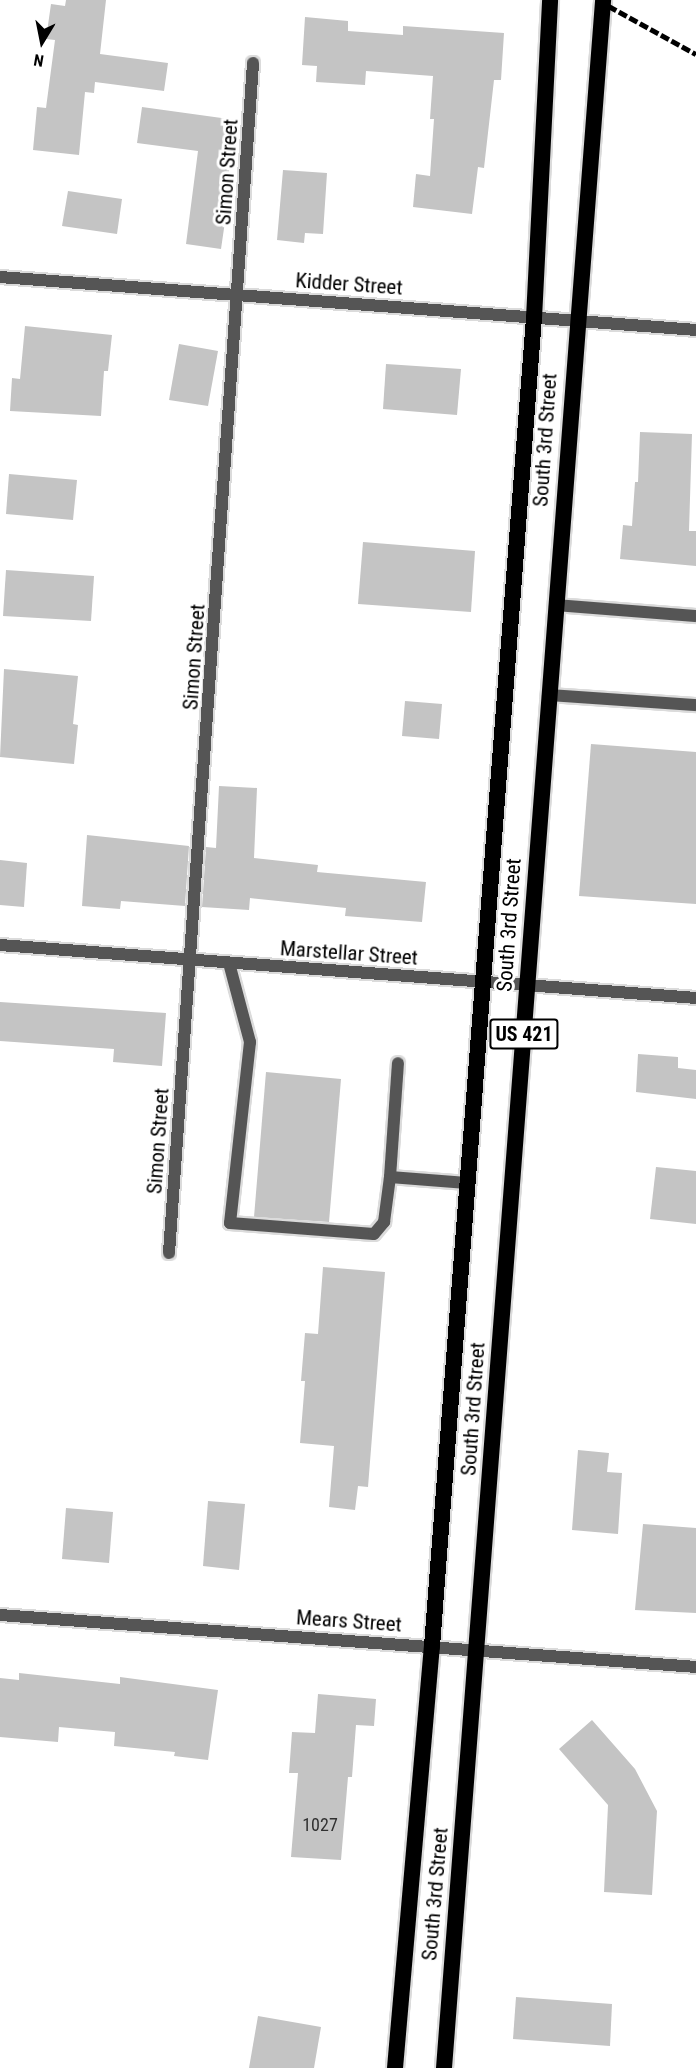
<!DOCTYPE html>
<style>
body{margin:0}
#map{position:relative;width:696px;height:2068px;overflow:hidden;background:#fff;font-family:"Roboto Condensed",sans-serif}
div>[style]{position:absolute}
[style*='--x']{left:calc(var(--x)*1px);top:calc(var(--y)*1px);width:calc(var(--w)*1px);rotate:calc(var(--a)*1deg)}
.building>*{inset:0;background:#c4c4c4}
.roads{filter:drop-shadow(2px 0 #dbdbdb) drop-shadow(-2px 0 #dbdbdb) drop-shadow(0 2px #dbdbdb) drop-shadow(0 -2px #dbdbdb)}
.service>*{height:12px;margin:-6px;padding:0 6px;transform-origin:6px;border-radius:6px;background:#555}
.minor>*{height:12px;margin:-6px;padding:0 6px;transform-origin:6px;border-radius:6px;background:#555}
.trunk>*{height:16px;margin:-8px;padding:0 8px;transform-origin:8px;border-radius:8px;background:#000}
.rail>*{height:4.5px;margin-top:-2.25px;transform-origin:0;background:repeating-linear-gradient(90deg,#000 0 9px,transparent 0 12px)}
span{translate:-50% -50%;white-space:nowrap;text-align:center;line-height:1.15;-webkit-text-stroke:6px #fff;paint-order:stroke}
.number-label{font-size:18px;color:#313131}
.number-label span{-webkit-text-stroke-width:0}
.shield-label span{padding:2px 4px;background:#fff;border:2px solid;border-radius:4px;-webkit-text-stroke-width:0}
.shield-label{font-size:20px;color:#000;font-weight:700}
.street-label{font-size:21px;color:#000}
.north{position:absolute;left:12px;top:12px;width:60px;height:60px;-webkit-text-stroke:4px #fff;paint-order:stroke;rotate:190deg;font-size:16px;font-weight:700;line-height:24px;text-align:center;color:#000}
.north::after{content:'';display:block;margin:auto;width:21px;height:27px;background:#000;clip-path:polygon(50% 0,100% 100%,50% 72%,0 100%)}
</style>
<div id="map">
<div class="building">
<div style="clip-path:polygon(66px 0,106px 0,100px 54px,168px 63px,164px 91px,95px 82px,94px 93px,85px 92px,79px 155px,33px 150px,37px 107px,46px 108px,55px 40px,46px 39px,51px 4px,65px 6px)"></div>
<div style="clip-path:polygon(305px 17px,348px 21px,348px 31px,403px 35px,403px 26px,504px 33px,501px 80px,494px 80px,484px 168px,478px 167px,472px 214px,413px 207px,416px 174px,430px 176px,434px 119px,430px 119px,433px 76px,366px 71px,365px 85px,316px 82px,317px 66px,302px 65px)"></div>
<div style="clip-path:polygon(142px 107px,236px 120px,225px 200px,228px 201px,221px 249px,186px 244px,198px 151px,137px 143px)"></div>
<div style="clip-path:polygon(283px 170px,327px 173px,323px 234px,305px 233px,304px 243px,277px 240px)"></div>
<div style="clip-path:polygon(68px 191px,122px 199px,117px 234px,62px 226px)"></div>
<div style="clip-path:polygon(25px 326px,112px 335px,108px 371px,104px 371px,101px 416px,10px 411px,12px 378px,20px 379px)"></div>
<div style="clip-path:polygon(179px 344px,218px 351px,208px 406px,169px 400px)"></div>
<div style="clip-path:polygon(386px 364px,461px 369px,457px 415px,383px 409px)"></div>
<div style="clip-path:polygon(640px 432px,692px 434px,689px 531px,696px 531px,696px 566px,620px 559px,623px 525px,632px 526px,635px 482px,638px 482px)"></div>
<div style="clip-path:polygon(9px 474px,77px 480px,73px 520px,6px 514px)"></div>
<div style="clip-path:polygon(363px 542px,475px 551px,471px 612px,358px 604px)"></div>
<div style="clip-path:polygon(6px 570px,94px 576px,91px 621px,3px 616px)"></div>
<div style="clip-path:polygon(4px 669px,78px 676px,73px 724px,78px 725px,74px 764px,0 757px)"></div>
<div style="clip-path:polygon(405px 701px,442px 704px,439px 739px,402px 736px)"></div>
<div style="clip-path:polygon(591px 744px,696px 752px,696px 904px,579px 896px)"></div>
<div style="clip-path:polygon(219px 786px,257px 788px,254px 858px,318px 865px,317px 872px,426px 882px,422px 922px,345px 916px,346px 908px,250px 898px,249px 910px,202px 907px,206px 847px,216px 848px)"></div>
<div style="clip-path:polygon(87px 835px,189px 846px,185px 906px,121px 901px,120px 909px,82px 906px)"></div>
<div style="clip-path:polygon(0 860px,27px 863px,24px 907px,0 905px)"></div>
<div style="clip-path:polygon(0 1002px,166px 1013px,162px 1066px,113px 1062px,114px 1049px,0 1041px)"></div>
<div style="clip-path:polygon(638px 1054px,678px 1057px,678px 1068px,696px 1070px,696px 1099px,636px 1092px)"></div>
<div style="clip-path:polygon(266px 1072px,341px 1079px,329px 1222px,254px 1217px)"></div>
<div style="clip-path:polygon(656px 1167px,696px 1171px,696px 1224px,650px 1219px)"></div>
<div style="clip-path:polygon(323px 1267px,385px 1272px,368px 1487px,358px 1486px,355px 1510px,329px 1507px,334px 1446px,300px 1443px,305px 1381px,301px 1381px,305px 1333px,318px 1334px)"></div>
<div style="clip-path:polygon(578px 1450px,609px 1453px,607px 1472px,622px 1473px,618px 1534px,572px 1530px)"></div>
<div style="clip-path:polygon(208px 1501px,245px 1504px,239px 1570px,203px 1566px)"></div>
<div style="clip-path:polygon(66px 1508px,113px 1512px,109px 1563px,62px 1559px)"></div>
<div style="clip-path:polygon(643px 1524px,696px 1528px,696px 1613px,635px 1610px)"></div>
<div style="clip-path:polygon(19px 1673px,120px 1684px,120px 1677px,218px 1690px,208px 1760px,174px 1756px,175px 1752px,114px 1746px,115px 1732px,59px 1727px,58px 1742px,0 1737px,0 1678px,19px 1680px)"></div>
<div style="clip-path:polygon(318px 1694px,376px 1699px,374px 1726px,356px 1725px,352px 1777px,348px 1777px,341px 1860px,291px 1857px,298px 1773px,289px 1773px,292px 1732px,315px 1733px)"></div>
<div style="clip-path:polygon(592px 1720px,635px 1769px,657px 1811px,652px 1895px,604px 1892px,608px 1805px,559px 1749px)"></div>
<div style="clip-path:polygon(516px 1997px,612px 2004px,610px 2046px,513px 2039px)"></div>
<div style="clip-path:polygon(258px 2016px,321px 2027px,314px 2068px,249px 2068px)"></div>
</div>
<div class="roads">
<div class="service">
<div style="--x:555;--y:605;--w:141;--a:4.5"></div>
<div style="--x:548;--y:695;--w:148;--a:3.9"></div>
<div style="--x:229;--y:963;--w:82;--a:75.1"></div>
<div style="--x:250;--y:1042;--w:182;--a:96.3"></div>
<div style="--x:230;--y:1223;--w:144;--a:4.4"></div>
<div style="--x:374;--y:1234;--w:16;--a:-50"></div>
<div style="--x:384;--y:1222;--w:45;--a:-82.4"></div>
<div style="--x:390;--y:1177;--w:77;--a:4.5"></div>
<div style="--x:390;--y:1177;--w:114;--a:-86"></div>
</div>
<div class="minor">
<div style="--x:0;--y:277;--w:698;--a:4.35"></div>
<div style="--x:0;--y:945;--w:698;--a:4.35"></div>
<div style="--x:169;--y:1253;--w:1193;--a:-85.96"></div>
<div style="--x:0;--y:1615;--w:698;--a:4.27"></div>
</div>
<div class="trunk">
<div style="--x:395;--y:2068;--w:424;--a:-85"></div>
<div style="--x:432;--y:1646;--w:1332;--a:-85.61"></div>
<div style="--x:534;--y:318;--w:318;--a:-87.1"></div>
<div style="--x:444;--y:2068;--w:2074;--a:-85.6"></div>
</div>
</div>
<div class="rail">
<div style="--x:598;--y:0;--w:112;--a:28.9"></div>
</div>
<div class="number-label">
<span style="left:320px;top:1825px">1027</span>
</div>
<div class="shield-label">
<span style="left:524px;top:1034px">US 421</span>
</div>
<div class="street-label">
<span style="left:227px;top:172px;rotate:-86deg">Simon Street</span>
<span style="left:349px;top:284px;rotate:4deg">Kidder Street</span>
<span style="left:545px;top:440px;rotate:-86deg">South 3rd Street</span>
<span style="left:194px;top:657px;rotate:-86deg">Simon Street</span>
<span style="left:509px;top:925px;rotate:-86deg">South 3rd Street</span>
<span style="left:349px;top:953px;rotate:4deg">Marstellar Street</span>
<span style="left:158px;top:1141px;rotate:-86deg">Simon Street</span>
<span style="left:473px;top:1409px;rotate:-86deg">South 3rd Street</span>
<span style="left:349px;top:1621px;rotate:4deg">Mears Street</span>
<span style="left:435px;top:1894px;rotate:-85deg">South 3rd Street</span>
</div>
<div class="north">N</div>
</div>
